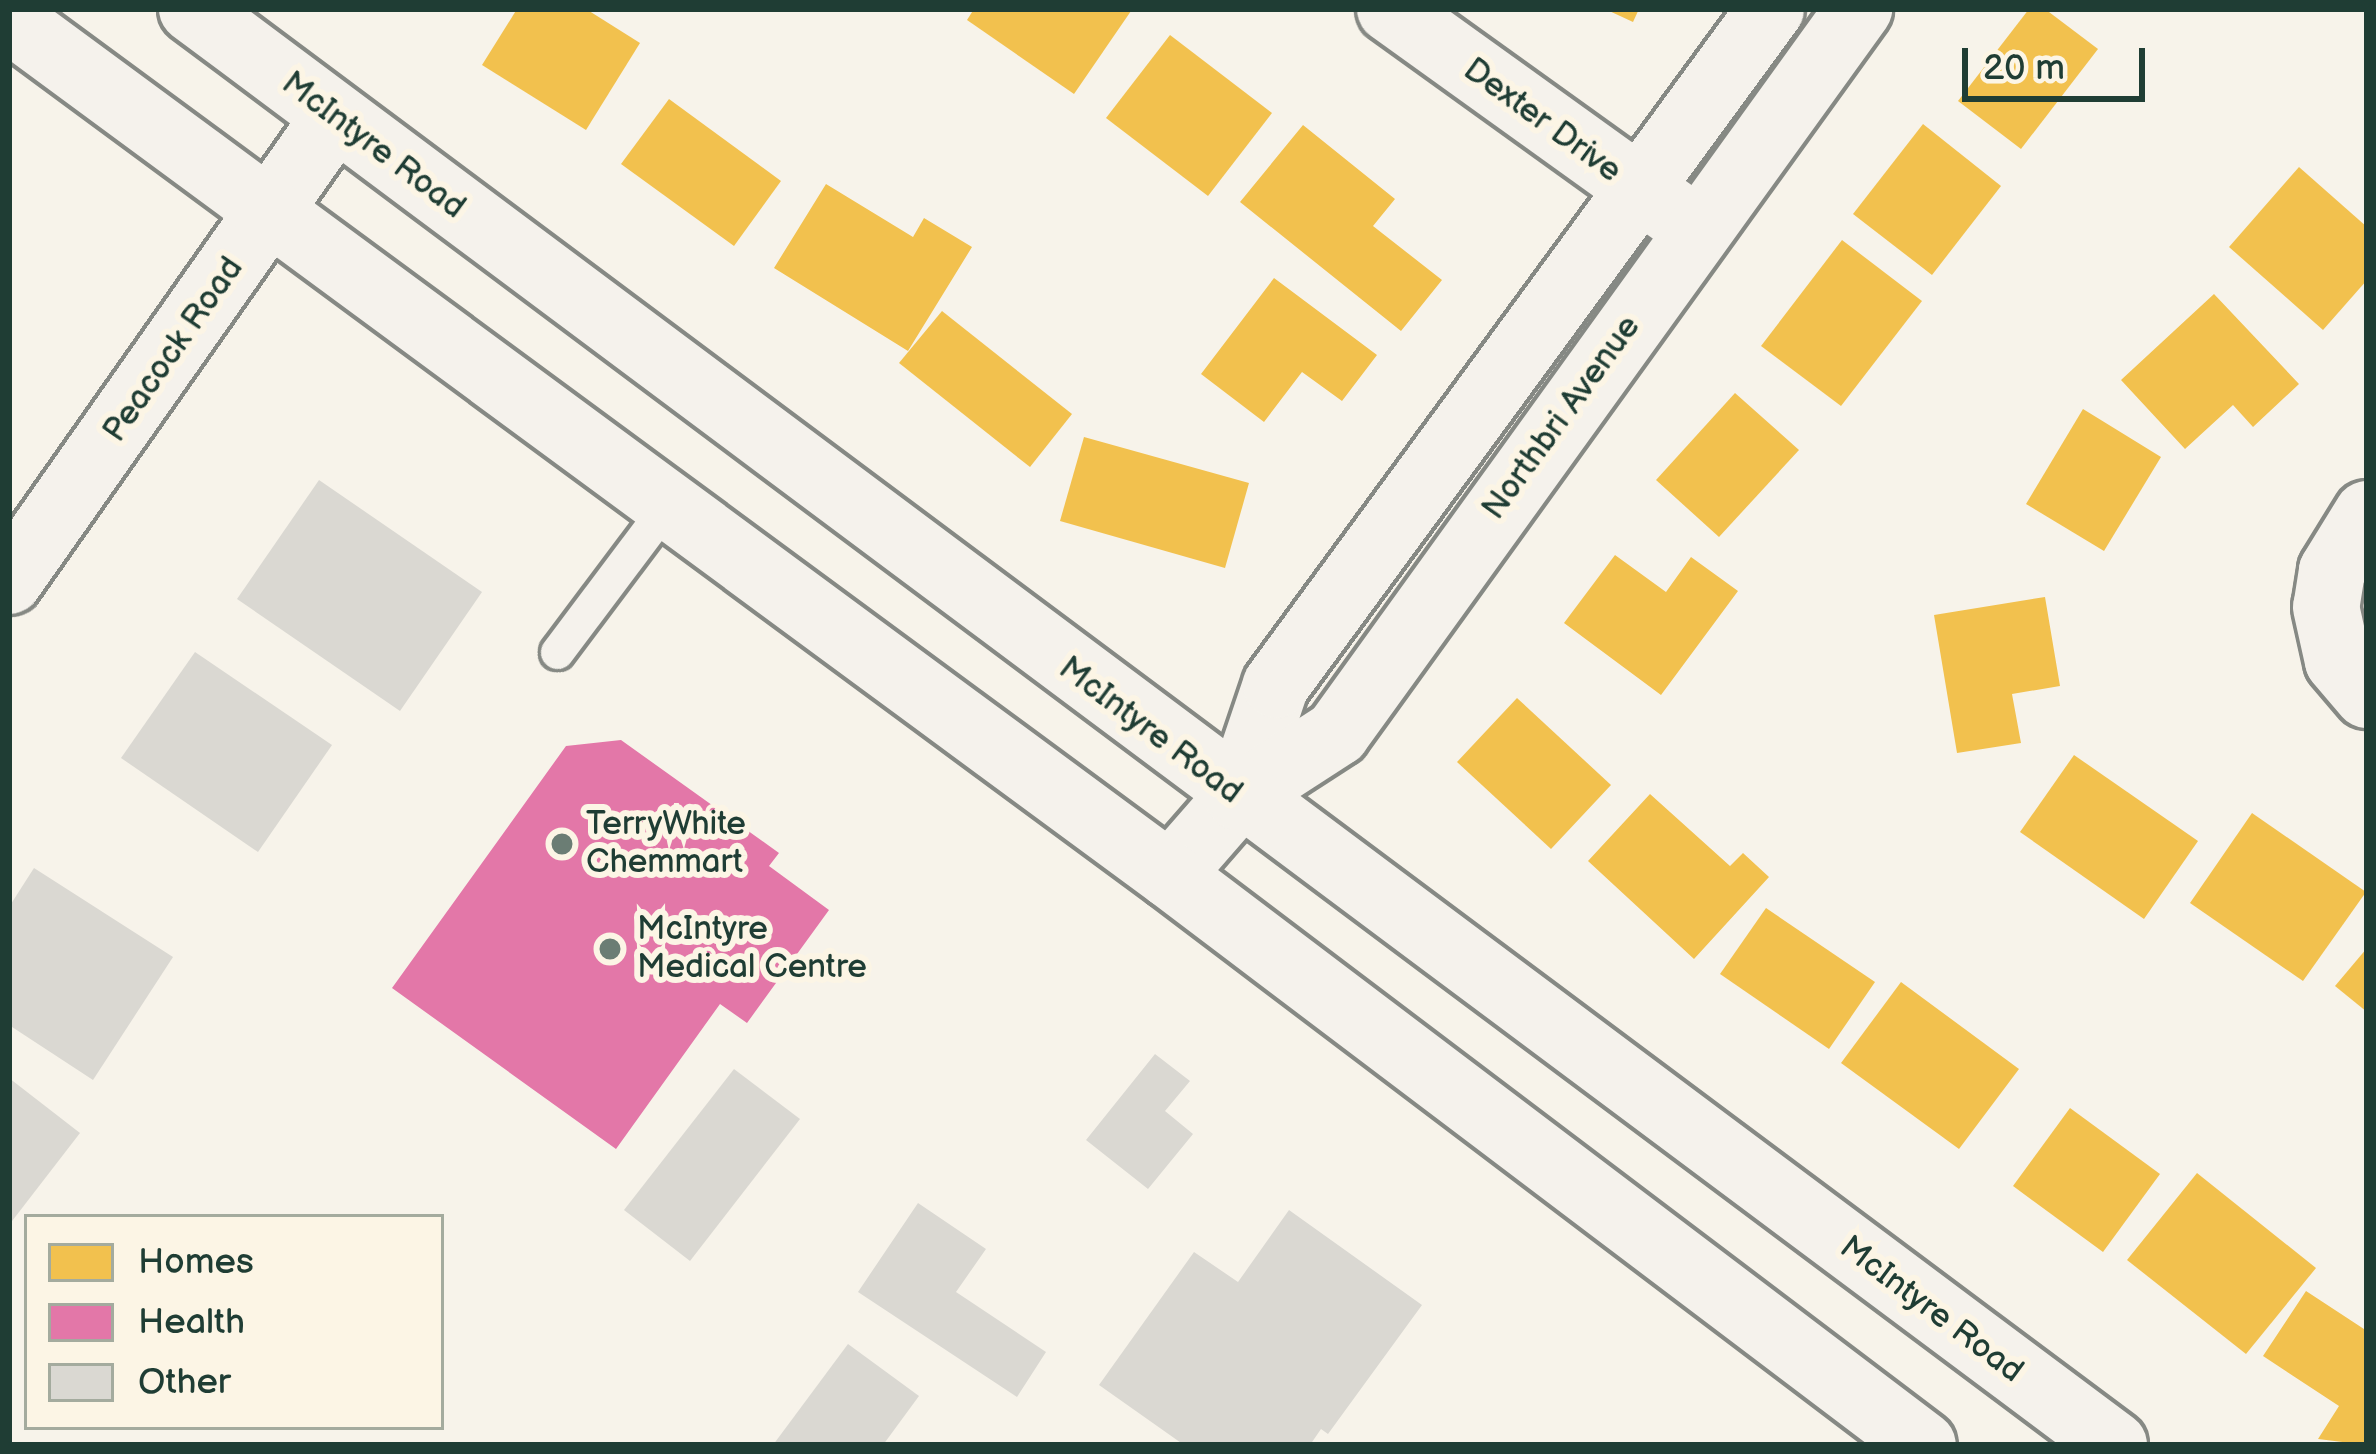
<!DOCTYPE html>
<style>
body{margin:0}
#map{position:relative;width:2376px;height:1454px;overflow:hidden;background:#f7f3ea;font-family:"Balsamiq Sans",sans-serif}
div>[style]{position:absolute}
[style*='--x']{left:calc(var(--x)*1px);top:calc(var(--y)*1px);width:calc(var(--w)*1px);rotate:calc(var(--a)*1deg)}
.homes>*{inset:0;background:#f2c14e}
.health>*{inset:0;background:#e377a8}
.building>*{inset:0;background:#dad8d2}
.roads{filter:drop-shadow(3px 0 #868984) drop-shadow(-3px 0 #868984) drop-shadow(0 3px #868984) drop-shadow(0 -3px #868984)}
.service>*{height:33px;margin:-16.5px;padding:0 16.5px;transform-origin:16.5px;border-radius:16.5px;background:#f5f2ec}
.minor>*{height:66px;margin:-33px;padding:0 33px;transform-origin:33px;border-radius:33px;background:#f5f2ec}
.tertiary>*{height:66px;margin:-33px;padding:0 33px;transform-origin:33px;border-radius:33px;background:#f5f2ec}
.primary>*{height:66px;margin:-33px;padding:0 33px;transform-origin:33px;border-radius:33px;background:#f5f2ec}
.dots>*{width:33px;height:33px;translate:-50% -50%;box-sizing:border-box;border:6px solid #fcf5e5;border-radius:50%}
span{translate:-50% -50%;white-space:nowrap;text-align:center;line-height:1.15;-webkit-text-stroke:12px #fcf5e5;paint-order:stroke}
.street-label{font-size:33px;color:#1f3d34}
.poi-label{font-size:33px;color:#1f3d34}
.left{translate:0 -50%;text-align:left}
.frame{position:absolute;inset:0;border:12px solid #1f3d34;pointer-events:none}
.legend{position:absolute;left:24px;top:1214px;width:420px;height:216px;box-sizing:border-box;background:#fcf5e5;border:3px solid #a4ab9e;margin:0;padding:15px 21px;list-style:none;font-size:36px;color:#1f3d34}
.legend li{display:flex;align-items:center;gap:24px;height:60px}
.legend b{width:60px;border:3px solid #a4ab9e}
.scale{position:absolute;left:1962px;top:48px;width:183px;height:54px;box-sizing:border-box;border:6px solid #1f3d34;border-top:0;padding-left:15px;font-size:36px;line-height:42px;white-space:nowrap;color:#1f3d34;-webkit-text-stroke:9px #fcf5e5;paint-order:stroke}
</style>
<div id="map">
<div class="homes">
<div style="clip-path:polygon(517px 9px,586px 9px,640px 43px,586px 130px,482px 65px)"></div>
<div style="clip-path:polygon(974px 9px,1128px 9px,1131px 11px,1074px 94px,967px 20px)"></div>
<div style="clip-path:polygon(1605px 9px,1639px 9px,1633px 22px)"></div>
<div style="clip-path:polygon(2029px 9px,2045px 9px,2098px 49px,2021px 149px,1958px 101px)"></div>
<div style="clip-path:polygon(1170px 35px,1272px 113px,1208px 196px,1106px 118px)"></div>
<div style="clip-path:polygon(669px 99px,781px 181px,734px 246px,621px 164px)"></div>
<div style="clip-path:polygon(1923px 124px,2001px 186px,1932px 275px,1853px 214px)"></div>
<div style="clip-path:polygon(1303px 125px,1395px 199px,1373px 226px,1442px 280px,1401px 331px,1240px 202px)"></div>
<div style="clip-path:polygon(2299px 167px,2367px 227px,2367px 280px,2323px 330px,2229px 247px)"></div>
<div style="clip-path:polygon(826px 184px,913px 237px,924px 218px,972px 247px,908px 351px,774px 268px)"></div>
<div style="clip-path:polygon(1842px 240px,1922px 301px,1841px 406px,1761px 346px)"></div>
<div style="clip-path:polygon(1274px 278px,1377px 355px,1342px 401px,1302px 372px,1264px 422px,1201px 374px)"></div>
<div style="clip-path:polygon(2214px 294px,2299px 384px,2253px 427px,2233px 405px,2185px 449px,2121px 380px)"></div>
<div style="clip-path:polygon(942px 311px,1072px 414px,1030px 467px,899px 363px)"></div>
<div style="clip-path:polygon(1735px 393px,1799px 450px,1719px 537px,1656px 480px)"></div>
<div style="clip-path:polygon(2083px 409px,2161px 457px,2104px 551px,2026px 504px)"></div>
<div style="clip-path:polygon(1084px 437px,1249px 483px,1225px 568px,1060px 521px)"></div>
<div style="clip-path:polygon(1615px 555px,1666px 592px,1691px 557px,1738px 591px,1661px 695px,1564px 623px)"></div>
<div style="clip-path:polygon(2045px 597px,2060px 686px,2012px 694px,2021px 743px,1957px 753px,1934px 615px)"></div>
<div style="clip-path:polygon(1517px 698px,1611px 785px,1551px 849px,1457px 762px)"></div>
<div style="clip-path:polygon(2074px 755px,2198px 841px,2144px 919px,2020px 832px)"></div>
<div style="clip-path:polygon(1650px 794px,1730px 866px,1743px 853px,1769px 877px,1694px 959px,1588px 861px)"></div>
<div style="clip-path:polygon(2252px 813px,2366px 892px,2303px 981px,2190px 903px)"></div>
<div style="clip-path:polygon(1766px 908px,1875px 982px,1829px 1049px,1720px 974px)"></div>
<div style="clip-path:polygon(2367px 948px,2367px 1012px,2335px 986px)"></div>
<div style="clip-path:polygon(1901px 982px,2019px 1069px,1959px 1149px,1841px 1063px)"></div>
<div style="clip-path:polygon(2070px 1108px,2160px 1174px,2103px 1252px,2013px 1186px)"></div>
<div style="clip-path:polygon(2197px 1173px,2316px 1268px,2246px 1354px,2127px 1260px)"></div>
<div style="clip-path:polygon(2306px 1291px,2367px 1331px,2367px 1445px,2318px 1439px,2339px 1406px,2263px 1356px)"></div>
</div>
<div class="health">
<div style="clip-path:polygon(621px 740px,779px 853px,769px 866px,829px 910px,747px 1023px,720px 1004px,616px 1149px,392px 988px,566px 746px)"></div>
</div>
<div class="building">
<div style="clip-path:polygon(319px 480px,482px 592px,400px 711px,237px 599px)"></div>
<div style="clip-path:polygon(195px 652px,332px 745px,258px 852px,121px 758px)"></div>
<div style="clip-path:polygon(34px 868px,173px 957px,93px 1080px,9px 1025px,9px 907px)"></div>
<div style="clip-path:polygon(1155px 1054px,1190px 1081px,1165px 1111px,1193px 1134px,1148px 1189px,1086px 1140px)"></div>
<div style="clip-path:polygon(734px 1069px,800px 1119px,690px 1261px,624px 1210px)"></div>
<div style="clip-path:polygon(9px 1078px,80px 1133px,9px 1225px)"></div>
<div style="clip-path:polygon(918px 1203px,986px 1249px,956px 1292px,1046px 1352px,1017px 1397px,858px 1292px)"></div>
<div style="clip-path:polygon(1289px 1210px,1422px 1305px,1328px 1434px,1321px 1429px,1310px 1445px,1184px 1445px,1099px 1385px,1194px 1252px,1238px 1282px)"></div>
<div style="clip-path:polygon(848px 1344px,919px 1396px,883px 1445px,773px 1445px)"></div>
</div>
<div class="roads">
<div class="service">
<div style="--x:557;--y:652;--w:185;--a:-53.1"></div>
</div>
<div class="minor">
<div style="--x:1390;--y:9;--w:378;--a:35.7"></div>
<div style="--x:2367;--y:514;--w:67;--a:121.6"></div>
<div style="--x:2332;--y:571;--w:36;--a:99"></div>
<div style="--x:2326;--y:607;--w:55;--a:77.5"></div>
<div style="--x:2338;--y:661;--w:45;--a:49.5"></div>
<div style="--x:9;--y:581;--w:567;--a:-54.91"></div>
</div>
<div class="tertiary">
<div style="--x:1238;--y:797;--w:118;--a:-71.3"></div>
<div style="--x:1276;--y:685;--w:838;--a:-53.79"></div>
<div style="--x:1170;--y:875;--w:103;--a:-48.9"></div>
<div style="--x:1238;--y:797;--w:118;--a:-32.9"></div>
<div style="--x:1337;--y:733;--w:893;--a:-54.21"></div>
</div>
<div class="primary">
<div style="--x:192;--y:9;--w:2399;--a:36.76"></div>
<div style="--x:9;--y:19;--w:1442;--a:36.4"></div>
<div style="--x:1170;--y:875;--w:944;--a:37.12"></div>
</div>
</div>
<div class="dots">
<div style="left:562px;top:844px;background:#6b7d74"></div>
<div style="left:610px;top:949px;background:#6b7d74"></div>
</div>
<div class="street-label">
<span style="left:1542px;top:121px;rotate:36deg">Dexter Drive</span>
<span style="left:373px;top:146px;rotate:37deg">McIntyre Road</span>
<span style="left:174px;top:350px;rotate:-55deg">Peacock Road</span>
<span style="left:1562px;top:418px;rotate:-54deg">Northbri Avenue</span>
<span style="left:1150px;top:731px;rotate:37deg">McIntyre Road</span>
<span style="left:1931px;top:1310px;rotate:37deg">McIntyre Road</span>
</div>
<div class="poi-label">
<span class="left" style="left:586px;top:844px">TerryWhite<br>Chemmart</span>
<span class="left" style="left:637px;top:949px">McIntyre<br>Medical Centre</span>
</div>
<div class="frame"></div>
<ul class="legend">
<li><b style="height:33px;background:#f2c14e"></b>Homes</li>
<li><b style="height:33px;background:#e377a8"></b>Health</li>
<li><b style="height:33px;background:#dad8d2"></b>Other</li>
</ul>
<div class="scale">20 m</div>
</div>
